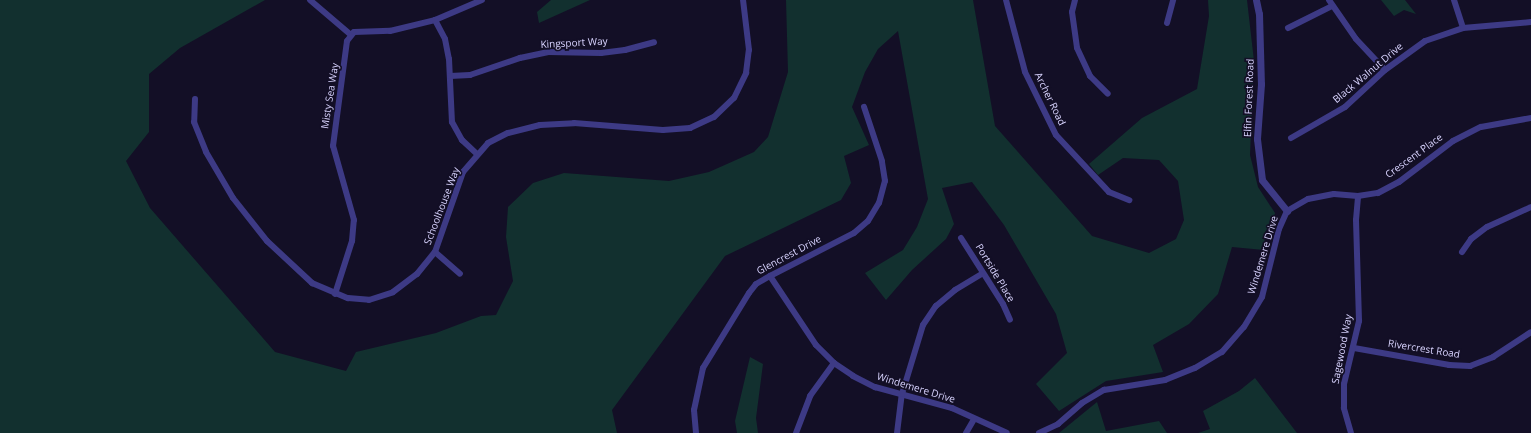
<!DOCTYPE html>
<style>
body{margin:0}
#map{position:relative;width:1531px;height:433px;overflow:hidden;background:#130f26;font-family:"Open Sans",sans-serif}
div>[style]{position:absolute}
[style*='--x']{left:calc(var(--x)*1px);top:calc(var(--y)*1px);width:calc(var(--w)*1px);rotate:calc(var(--a)*1deg)}
.green>*{inset:0;background:#12302f}
.minor>*{height:6px;margin:-3px;padding:0 3px;transform-origin:3px;border-radius:3px;background:#3d3a85}
.tertiary>*{height:7px;margin:-3.5px;padding:0 3.5px;transform-origin:3.5px;border-radius:3.5px;background:#3d3a85}
span{translate:-50% -50%;white-space:nowrap;text-align:center;line-height:1.15;-webkit-text-stroke:3.5px #130f26;paint-order:stroke}
.street-label{font-size:10px;color:#d9d4ff}
</style>
<div id="map">
<div class="green">
<div style="clip-path:polygon(0 0,265px 0,180px 48px,149px 74px,149px 132px,126px 161px,150px 208px,275px 352px,346px 371px,356px 352px,436px 333px,481px 316px,496px 315px,513px 281px,506px 237px,508px 207px,533px 183px,564px 173px,669px 181px,709px 172px,754px 152px,768px 137px,788px 72px,786px 0,973px 0,995px 126px,1092px 236px,1149px 253px,1176px 239px,1184px 220px,1178px 181px,1159px 160px,1123px 158px,1098px 175px,1089px 164px,1142px 118px,1197px 89px,1209px 16px,1208px 0,1247px 0,1254px 61px,1250px 155px,1258px 187px,1275px 213px,1274px 218px,1265px 232px,1264px 250px,1232px 247px,1218px 294px,1189px 324px,1153px 345px,1163px 372px,1106px 381px,1059px 411px,1036px 384px,1067px 353px,1056px 314px,1004px 225px,972px 182px,942px 188px,954px 224px,946px 239px,912px 270px,886px 300px,865px 273px,903px 250px,917px 227px,928px 199px,898px 31px,878px 49px,865px 72px,852px 107px,869px 145px,844px 156px,851px 183px,841px 200px,725px 256px,612px 410px,617px 433px,0 433px)"></div>
<div style="clip-path:polygon(551px 0,590px 0,539px 23px,537px 12px)"></div>
<div style="clip-path:polygon(1381px 0,1405px 0,1416px 14px,1404px 10px,1394px 16px)"></div>
<div style="clip-path:polygon(750px 357px,763px 364px,756px 418px,758px 433px,737px 433px,735px 421px)"></div>
<div style="clip-path:polygon(1255px 378px,1297px 433px,1198px 433px,1210px 429px,1203px 411px,1239px 391px)"></div>
<div style="clip-path:polygon(1097px 402px,1106px 431px,1159px 421px,1167px 433px,1059px 433px)"></div>
</div>
<div class="minor">
<div style="--x:310;--y:0;--w:54;--a:40.5"></div>
<div style="--x:1006;--y:0;--w:74;--a:75.2"></div>
<div style="--x:1025;--y:72;--w:70;--a:63.8"></div>
<div style="--x:1056;--y:135;--w:78;--a:47.1"></div>
<div style="--x:1109;--y:192;--w:22;--a:22"></div>
<div style="--x:1075;--y:0;--w:12;--a:104"></div>
<div style="--x:1072;--y:12;--w:36;--a:82"></div>
<div style="--x:1077;--y:48;--w:31;--a:65"></div>
<div style="--x:1090;--y:76;--w:25;--a:45"></div>
<div style="--x:1329;--y:0;--w:47;--a:55.3"></div>
<div style="--x:1356;--y:39;--w:42;--a:46.9"></div>
<div style="--x:1454;--y:0;--w:29;--a:72"></div>
<div style="--x:435;--y:20;--w:21;--a:62"></div>
<div style="--x:445;--y:39;--w:20;--a:79"></div>
<div style="--x:449;--y:59;--w:63;--a:87.3"></div>
<div style="--x:452;--y:122;--w:21;--a:61"></div>
<div style="--x:462;--y:140;--w:21;--a:43"></div>
<div style="--x:1167;--y:23;--w:24;--a:-75"></div>
<div style="--x:1288;--y:28;--w:49;--a:-26.6"></div>
<div style="--x:450;--y:76;--w:20;--a:-3"></div>
<div style="--x:470;--y:75;--w:53;--a:-18.8"></div>
<div style="--x:520;--y:58;--w:29;--a:-12"></div>
<div style="--x:548;--y:52;--w:53;--a:1.1"></div>
<div style="--x:601;--y:53;--w:24;--a:-7"></div>
<div style="--x:625;--y:50;--w:30;--a:-15"></div>
<div style="--x:195;--y:99;--w:23;--a:92"></div>
<div style="--x:194;--y:122;--w:32;--a:68"></div>
<div style="--x:206;--y:152;--w:53;--a:59.6"></div>
<div style="--x:233;--y:198;--w:55;--a:51.7"></div>
<div style="--x:267;--y:241;--w:62;--a:43"></div>
<div style="--x:312;--y:283;--w:39;--a:23"></div>
<div style="--x:348;--y:298;--w:21;--a:5"></div>
<div style="--x:369;--y:300;--w:25;--a:-18"></div>
<div style="--x:393;--y:292;--w:30;--a:-37"></div>
<div style="--x:417;--y:274;--w:28;--a:-51"></div>
<div style="--x:435;--y:252;--w:85;--a:-70.7"></div>
<div style="--x:463;--y:172;--w:38;--a:-49"></div>
<div style="--x:488;--y:143;--w:22;--a:-27"></div>
<div style="--x:508;--y:133;--w:33;--a:-14"></div>
<div style="--x:540;--y:125;--w:34;--a:-3"></div>
<div style="--x:574;--y:123;--w:89;--a:4.5"></div>
<div style="--x:663;--y:130;--w:27;--a:-4"></div>
<div style="--x:690;--y:128;--w:26;--a:-25"></div>
<div style="--x:714;--y:117;--w:28;--a:-44"></div>
<div style="--x:734;--y:98;--w:28;--a:-64"></div>
<div style="--x:746;--y:73;--w:23;--a:-83"></div>
<div style="--x:749;--y:50;--w:50;--a:-96.8"></div>
<div style="--x:1291;--y:138;--w:62;--a:-29.9"></div>
<div style="--x:1345;--y:107;--w:54;--a:-42.8"></div>
<div style="--x:1385;--y:70;--w:49;--a:-35.9"></div>
<div style="--x:1425;--y:41;--w:40;--a:-18.9"></div>
<div style="--x:1463;--y:28;--w:68;--a:-5"></div>
<div style="--x:961;--y:238;--w:78;--a:57.5"></div>
<div style="--x:1003;--y:304;--w:17;--a:66"></div>
<div style="--x:435;--y:252;--w:33;--a:41"></div>
<div style="--x:1462;--y:252;--w:16;--a:-55"></div>
<div style="--x:1471;--y:239;--w:20;--a:-37"></div>
<div style="--x:1487;--y:227;--w:48;--a:-24.4"></div>
<div style="--x:770;--y:276;--w:83;--a:56.3"></div>
<div style="--x:816;--y:345;--w:25;--a:45"></div>
<div style="--x:834;--y:363;--w:23;--a:34"></div>
<div style="--x:853;--y:376;--w:25;--a:27"></div>
<div style="--x:875;--y:387;--w:80;--a:15.3"></div>
<div style="--x:952;--y:408;--w:60;--a:24.4"></div>
<div style="--x:335;--y:294;--w:56;--a:-72.2"></div>
<div style="--x:352;--y:241;--w:21;--a:-85"></div>
<div style="--x:354;--y:220;--w:77;--a:-105.8"></div>
<div style="--x:333;--y:146;--w:106;--a:-82.4"></div>
<div style="--x:347;--y:41;--w:11;--a:-52"></div>
<div style="--x:354;--y:32;--w:36;--a:-2"></div>
<div style="--x:390;--y:31;--w:46;--a:-13.7"></div>
<div style="--x:435;--y:20;--w:51;--a:-23.1"></div>
<div style="--x:1354;--y:348;--w:97;--a:10.1"></div>
<div style="--x:1449;--y:365;--w:21;--a:3"></div>
<div style="--x:1470;--y:366;--w:25;--a:-21"></div>
<div style="--x:1493;--y:357;--w:45;--a:-33.3"></div>
<div style="--x:696;--y:433;--w:23;--a:-95"></div>
<div style="--x:694;--y:410;--w:43;--a:-77.9"></div>
<div style="--x:703;--y:368;--w:88;--a:-58.5"></div>
<div style="--x:749;--y:293;--w:11;--a:-52"></div>
<div style="--x:756;--y:284;--w:16;--a:-30"></div>
<div style="--x:770;--y:276;--w:94;--a:-27.1"></div>
<div style="--x:854;--y:233;--w:18;--a:-41"></div>
<div style="--x:868;--y:221;--w:21;--a:-59"></div>
<div style="--x:879;--y:203;--w:23;--a:-75"></div>
<div style="--x:885;--y:181;--w:20;--a:-99"></div>
<div style="--x:882;--y:161;--w:57;--a:-108.4"></div>
<div style="--x:796;--y:433;--w:40;--a:-69"></div>
<div style="--x:810;--y:396;--w:41;--a:-54"></div>
<div style="--x:897;--y:433;--w:39;--a:-83"></div>
<div style="--x:902;--y:394;--w:72;--a:-73.1"></div>
<div style="--x:923;--y:325;--w:23;--a:-56"></div>
<div style="--x:936;--y:306;--w:25;--a:-40"></div>
<div style="--x:955;--y:290;--w:31;--a:-31"></div>
<div style="--x:966;--y:433;--w:16;--a:-60"></div>
<div style="--x:1039;--y:433;--w:21;--a:-25"></div>
<div style="--x:1058;--y:424;--w:32;--a:-41"></div>
<div style="--x:1082;--y:403;--w:26;--a:-31"></div>
<div style="--x:1104;--y:390;--w:62;--a:-9.3"></div>
<div style="--x:1165;--y:380;--w:32;--a:-22"></div>
<div style="--x:1195;--y:368;--w:31;--a:-31"></div>
<div style="--x:1222;--y:352;--w:33;--a:-49"></div>
<div style="--x:1244;--y:327;--w:35;--a:-59"></div>
<div style="--x:1262;--y:297;--w:70;--a:-76"></div>
<div style="--x:1279;--y:229;--w:20;--a:-66"></div>
<div style="--x:1287;--y:211;--w:24;--a:-30"></div>
<div style="--x:1308;--y:199;--w:26;--a:-11"></div>
<div style="--x:1334;--y:194;--w:24;--a:5"></div>
<div style="--x:1358;--y:196;--w:20;--a:-9"></div>
<div style="--x:1378;--y:193;--w:24;--a:-28"></div>
<div style="--x:1399;--y:182;--w:68;--a:-37.2"></div>
<div style="--x:1453;--y:141;--w:31;--a:-27"></div>
<div style="--x:1481;--y:127;--w:51;--a:-10.2"></div>
<div style="--x:1351;--y:433;--w:26;--a:-106"></div>
<div style="--x:1344;--y:408;--w:24;--a:-90"></div>
<div style="--x:1344;--y:384;--w:65;--a:-76.6"></div>
<div style="--x:1359;--y:321;--w:101;--a:-91.7"></div>
<div style="--x:1356;--y:220;--w:24;--a:-85"></div>
</div>
<div class="tertiary">
<div style="--x:1256;--y:0;--w:14;--a:78"></div>
<div style="--x:1259;--y:14;--w:70;--a:88.4"></div>
<div style="--x:1261;--y:84;--w:55;--a:94.2"></div>
<div style="--x:1257;--y:139;--w:41;--a:83"></div>
<div style="--x:1262;--y:180;--w:40;--a:51"></div>
</div>
<div class="street-label">
<span style="left:574px;top:43px;rotate:-3deg">Kingsport Way</span>
<span style="left:1368px;top:73px;rotate:-40deg">Black Walnut Drive</span>
<span style="left:330px;top:96px;rotate:-81deg">Misty Sea Way</span>
<span style="left:1249px;top:98px;rotate:-88deg">Elfin Forest Road</span>
<span style="left:1050px;top:99px;rotate:64deg">Archer Road</span>
<span style="left:1414px;top:156px;rotate:-36deg">Crescent Place</span>
<span style="left:442px;top:206px;rotate:-69deg">Schoolhouse Way</span>
<span style="left:789px;top:255px;rotate:-28deg">Glencrest Drive</span>
<span style="left:1263px;top:255px;rotate:-73deg">Windemere Drive</span>
<span style="left:995px;top:273px;rotate:59deg">Portside Place</span>
<span style="left:1342px;top:349px;rotate:-79deg">Sagewood Way</span>
<span style="left:1424px;top:349px;rotate:9deg">Rivercrest Road</span>
<span style="left:916px;top:388px;rotate:17deg">Windemere Drive</span>
</div>
</div>
